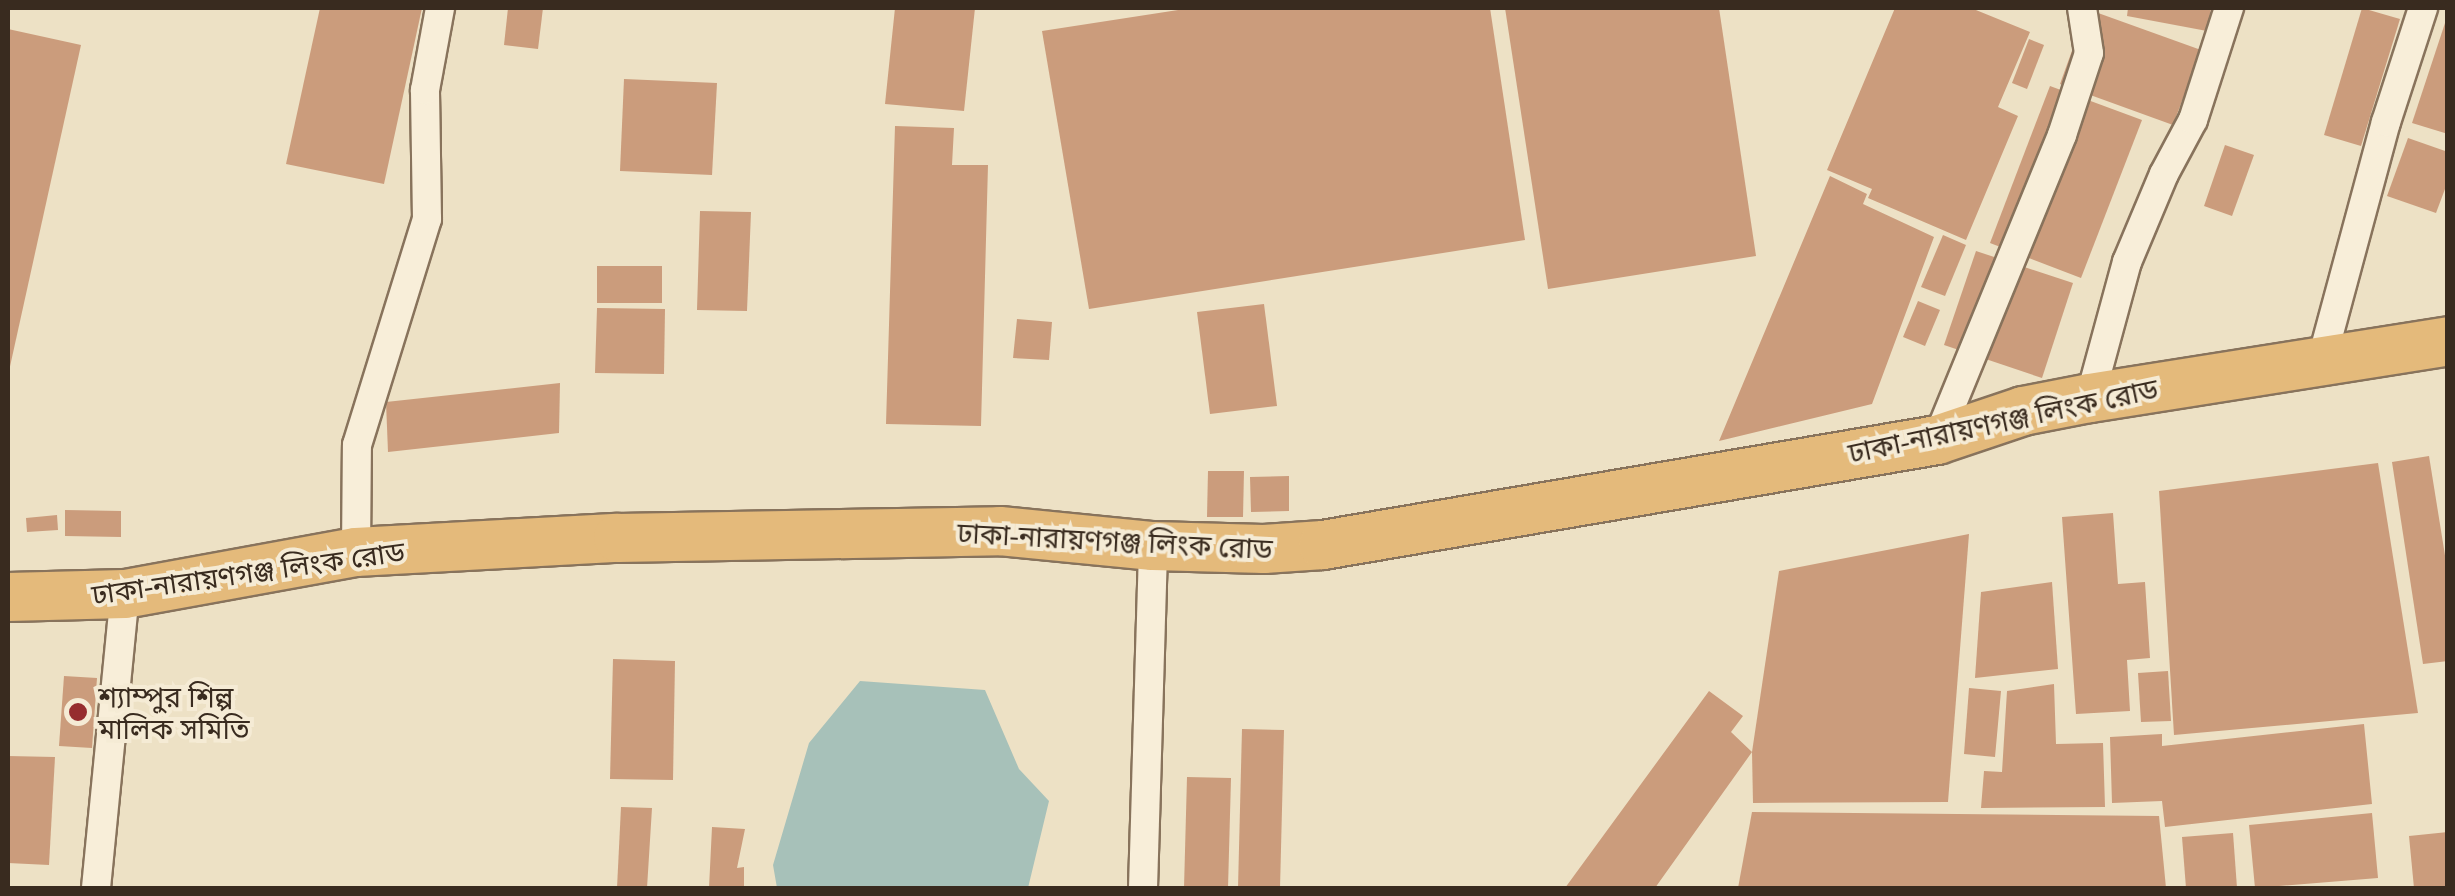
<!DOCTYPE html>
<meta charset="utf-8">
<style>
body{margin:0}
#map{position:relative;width:2455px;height:896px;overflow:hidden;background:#ede1c5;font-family:"Noto Serif","Noto Sans Bengali",serif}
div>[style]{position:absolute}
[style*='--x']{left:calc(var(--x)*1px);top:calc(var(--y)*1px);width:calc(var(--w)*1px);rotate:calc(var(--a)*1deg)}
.water>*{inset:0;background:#a7c1b9}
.building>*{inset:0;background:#cb9c7c}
.roads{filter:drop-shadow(2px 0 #88735c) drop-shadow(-2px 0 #88735c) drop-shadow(0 2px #88735c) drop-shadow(0 -2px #88735c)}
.minor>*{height:28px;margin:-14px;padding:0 14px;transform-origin:14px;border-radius:14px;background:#f8eed9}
.trunk>*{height:48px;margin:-24px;padding:0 24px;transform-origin:24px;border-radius:24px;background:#e4ba7b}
.dots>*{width:28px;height:28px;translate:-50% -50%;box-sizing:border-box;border:5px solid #f5ebd5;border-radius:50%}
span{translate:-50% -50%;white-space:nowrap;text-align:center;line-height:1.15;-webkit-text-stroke:8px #f5ebd5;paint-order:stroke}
.street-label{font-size:28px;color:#392b1f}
.poi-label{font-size:28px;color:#392b1f}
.left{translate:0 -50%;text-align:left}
.frame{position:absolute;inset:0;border:10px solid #392b1f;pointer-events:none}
</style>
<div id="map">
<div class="water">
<div style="clip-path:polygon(860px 681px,985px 690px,1019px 769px,1049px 801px,1028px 888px,777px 888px,773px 865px,809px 743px)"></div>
</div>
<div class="building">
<div style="clip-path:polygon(320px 8px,422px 8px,384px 184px,286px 164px)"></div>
<div style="clip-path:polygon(508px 8px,543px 8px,538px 49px,504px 45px)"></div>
<div style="clip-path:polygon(895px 8px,975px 8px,964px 111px,885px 104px)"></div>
<div style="clip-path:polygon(1191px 8px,1490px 8px,1525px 240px,1089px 309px,1042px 31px)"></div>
<div style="clip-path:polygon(1505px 8px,1719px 8px,1756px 256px,1548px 289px)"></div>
<div style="clip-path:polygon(1895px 8px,1971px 8px,2030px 32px,1998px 107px,2018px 116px,1966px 240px,1868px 198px,1872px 189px,1827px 170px)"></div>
<div style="clip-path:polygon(2128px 8px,2211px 8px,2207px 31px,2127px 16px)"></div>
<div style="clip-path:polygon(2362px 8px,2400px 19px,2361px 146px,2324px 135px)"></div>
<div style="clip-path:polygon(2087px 9px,2201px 50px,2173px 125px,2060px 84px)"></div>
<div style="clip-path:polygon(2447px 17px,2448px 17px,2448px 134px,2412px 123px)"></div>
<div style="clip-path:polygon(8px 29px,81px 45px,9px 371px,8px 371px)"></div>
<div style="clip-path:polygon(2029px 39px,2044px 45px,2027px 89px,2012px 83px)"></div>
<div style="clip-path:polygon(624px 79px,717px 83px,712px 175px,620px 171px)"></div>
<div style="clip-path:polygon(2050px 86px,2142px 120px,2081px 278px,1990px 243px)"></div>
<div style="clip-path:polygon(895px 126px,954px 128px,952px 165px,988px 165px,981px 426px,886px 424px)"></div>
<div style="clip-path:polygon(2408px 138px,2448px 152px,2448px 181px,2436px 213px,2387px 196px)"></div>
<div style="clip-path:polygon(2225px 145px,2254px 155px,2232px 216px,2204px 206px)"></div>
<div style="clip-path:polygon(1830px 176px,1867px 194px,1863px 204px,1934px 237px,1872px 404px,1719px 441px)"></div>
<div style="clip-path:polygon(700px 211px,751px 212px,747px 311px,697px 310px)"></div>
<div style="clip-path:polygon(1943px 235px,1966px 245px,1945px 296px,1921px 287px)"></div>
<div style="clip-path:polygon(1976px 251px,2073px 283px,2042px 378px,1944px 345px)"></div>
<div style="clip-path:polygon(597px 266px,662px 266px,662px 303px,597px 303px)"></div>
<div style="clip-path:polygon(1918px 301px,1940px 310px,1925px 346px,1903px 337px)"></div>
<div style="clip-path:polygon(1264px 304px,1277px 406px,1210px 414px,1197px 312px)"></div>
<div style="clip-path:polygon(597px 308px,665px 309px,664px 374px,595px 373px)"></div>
<div style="clip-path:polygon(1017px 319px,1052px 322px,1049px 360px,1013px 358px)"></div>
<div style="clip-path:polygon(560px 383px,559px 433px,388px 452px,386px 402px)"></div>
<div style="clip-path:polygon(2429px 456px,2448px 574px,2448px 661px,2423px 664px,2392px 462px)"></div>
<div style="clip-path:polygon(2378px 463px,2418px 713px,2174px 735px,2159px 491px)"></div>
<div style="clip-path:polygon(1208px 471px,1244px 471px,1243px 517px,1207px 517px)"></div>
<div style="clip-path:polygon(1289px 476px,1289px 511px,1251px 512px,1250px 477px)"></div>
<div style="clip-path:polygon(65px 510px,121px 511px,121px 537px,65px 536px)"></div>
<div style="clip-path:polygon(2113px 513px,2118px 584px,2145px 582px,2150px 658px,2127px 660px,2130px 711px,2076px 714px,2062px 517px)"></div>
<div style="clip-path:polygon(57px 515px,58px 530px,27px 532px,26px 518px)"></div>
<div style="clip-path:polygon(1969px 534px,1948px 802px,1753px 803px,1752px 752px,1779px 571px)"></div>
<div style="clip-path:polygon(2052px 582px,2058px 669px,1975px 678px,1981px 592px)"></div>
<div style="clip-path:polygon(613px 659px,675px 661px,673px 780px,610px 779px)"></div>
<div style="clip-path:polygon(2168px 671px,2171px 721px,2141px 722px,2138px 673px)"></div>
<div style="clip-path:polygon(64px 676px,97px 678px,92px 748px,59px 746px)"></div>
<div style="clip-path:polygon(2054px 684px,2056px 744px,2103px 743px,2105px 807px,1981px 808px,1984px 771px,2002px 772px,2007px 691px)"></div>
<div style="clip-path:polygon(1969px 688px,2001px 691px,1995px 757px,1964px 754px)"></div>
<div style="clip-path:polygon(1709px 691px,1743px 716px,1731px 732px,1752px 752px,1655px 888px,1565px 888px)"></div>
<div style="clip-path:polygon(2364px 724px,2372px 804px,2165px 827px,2162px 801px,2112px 803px,2110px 737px,2162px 734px,2162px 746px)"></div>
<div style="clip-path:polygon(1242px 729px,1284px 730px,1280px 888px,1238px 888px)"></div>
<div style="clip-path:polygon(8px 756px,55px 757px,49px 865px,8px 863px)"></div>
<div style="clip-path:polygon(1187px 777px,1231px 778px,1228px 888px,1184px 888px)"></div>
<div style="clip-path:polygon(621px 807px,652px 808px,647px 888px,617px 888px)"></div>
<div style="clip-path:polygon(1752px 812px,2159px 816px,2166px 888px,1738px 888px)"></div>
<div style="clip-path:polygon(2372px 813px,2378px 878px,2255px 888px,2249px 825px)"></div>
<div style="clip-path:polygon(712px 827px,745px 829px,737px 868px,744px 867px,744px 886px,709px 888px)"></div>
<div style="clip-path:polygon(2448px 832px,2448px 888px,2414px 888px,2409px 836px)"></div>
<div style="clip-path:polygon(2233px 833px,2237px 888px,2186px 888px,2182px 837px)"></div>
</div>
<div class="roads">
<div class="minor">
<div style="--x:2322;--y:359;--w:245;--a:-74.9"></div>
<div style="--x:2386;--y:122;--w:120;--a:-72"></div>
<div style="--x:2090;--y:398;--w:141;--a:-74.8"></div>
<div style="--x:2127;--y:262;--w:95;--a:-67.2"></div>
<div style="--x:2164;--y:174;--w:61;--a:-61.8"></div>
<div style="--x:2193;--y:120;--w:118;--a:-72.2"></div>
<div style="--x:1937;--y:440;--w:330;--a:-67.7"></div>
<div style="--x:2062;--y:135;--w:86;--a:-71.8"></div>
<div style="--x:2089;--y:53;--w:46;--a:-98.8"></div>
<div style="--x:356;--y:552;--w:107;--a:-89.5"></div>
<div style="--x:357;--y:445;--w:237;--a:-72.8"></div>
<div style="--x:427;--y:219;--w:129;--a:-90.9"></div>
<div style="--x:425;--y:90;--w:83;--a:-79.6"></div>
<div style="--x:96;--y:888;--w:295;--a:-84.4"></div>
<div style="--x:1143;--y:888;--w:342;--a:-88.3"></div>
</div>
<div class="trunk">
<div style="--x:8;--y:597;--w:117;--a:-1.5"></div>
<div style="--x:125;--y:594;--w:235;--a:-10.3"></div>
<div style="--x:356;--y:552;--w:262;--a:-3.1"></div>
<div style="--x:618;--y:538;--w:382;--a:-1"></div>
<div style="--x:1000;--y:531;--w:154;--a:5.6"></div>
<div style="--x:1153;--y:546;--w:111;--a:1.5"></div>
<div style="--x:1264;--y:549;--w:59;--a:-3.9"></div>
<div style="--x:1323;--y:545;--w:623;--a:-9.7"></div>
<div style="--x:1937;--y:440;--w:91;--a:-18.6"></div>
<div style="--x:2023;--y:411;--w:68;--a:-11"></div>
<div style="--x:2090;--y:398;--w:363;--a:-9"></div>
</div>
</div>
<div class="dots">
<div style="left:78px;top:712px;background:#962d2f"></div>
</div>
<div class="street-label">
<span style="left:2003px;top:420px;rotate:-12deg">ঢাকা-নারায়ণগঞ্জ লিংক রোড</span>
<span style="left:1115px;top:540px;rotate:3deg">ঢাকা-নারায়ণগঞ্জ লিংক রোড</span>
<span style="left:248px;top:572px;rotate:-8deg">ঢাকা-নারায়ণগঞ্জ লিংক রোড</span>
</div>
<div class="poi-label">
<span class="left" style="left:98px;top:712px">শ্যাম্পুর শিল্প<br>মালিক সমিতি</span>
</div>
<div class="frame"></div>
</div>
